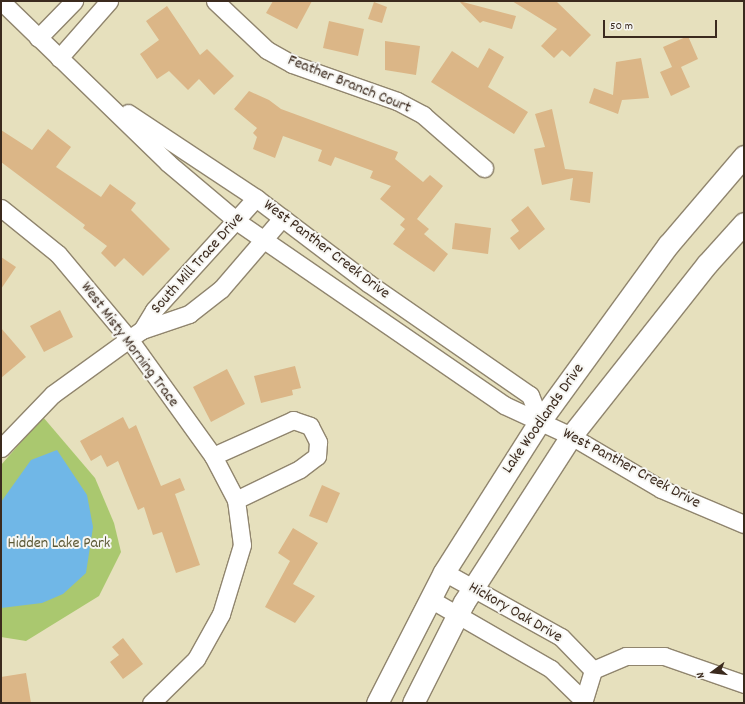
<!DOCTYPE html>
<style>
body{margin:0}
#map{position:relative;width:745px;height:704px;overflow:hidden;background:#e6e0bd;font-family:Dekko,sans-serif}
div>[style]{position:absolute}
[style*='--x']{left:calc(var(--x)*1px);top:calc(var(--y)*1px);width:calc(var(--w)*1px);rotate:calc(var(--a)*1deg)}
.green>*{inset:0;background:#aac86f}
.water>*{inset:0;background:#70b7e7}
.building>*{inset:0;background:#dbb687}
.roads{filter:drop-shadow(1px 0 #90856e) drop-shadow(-1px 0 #90856e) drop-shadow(0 1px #90856e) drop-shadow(0 -1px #90856e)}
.minor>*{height:17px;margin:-8.5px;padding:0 8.5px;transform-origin:8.5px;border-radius:8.5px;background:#fff}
.major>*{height:21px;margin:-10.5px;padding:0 10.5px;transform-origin:10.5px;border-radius:10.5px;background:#fff}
span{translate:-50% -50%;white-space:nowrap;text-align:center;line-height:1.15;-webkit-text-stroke:4px #f6f6f2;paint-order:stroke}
.street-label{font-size:16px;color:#3b2a1e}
.park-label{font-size:16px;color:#5c5936}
.frame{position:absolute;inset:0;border:2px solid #3b2a1e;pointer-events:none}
.north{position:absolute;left:693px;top:652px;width:40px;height:40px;-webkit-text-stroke:3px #f6f6f2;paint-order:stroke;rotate:255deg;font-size:11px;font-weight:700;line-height:16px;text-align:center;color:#3b2a1e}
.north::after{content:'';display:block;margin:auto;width:14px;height:18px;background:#3b2a1e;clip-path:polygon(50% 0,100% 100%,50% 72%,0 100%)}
.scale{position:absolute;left:603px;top:20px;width:114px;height:18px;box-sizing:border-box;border:2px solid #3b2a1e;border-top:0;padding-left:5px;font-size:12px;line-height:14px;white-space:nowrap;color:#3b2a1e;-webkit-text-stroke:3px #f6f6f2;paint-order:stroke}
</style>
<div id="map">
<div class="green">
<div style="clip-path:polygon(43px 417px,95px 478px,114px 523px,121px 552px,99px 596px,26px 641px,1px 637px,1px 465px)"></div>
</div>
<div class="water">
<div style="clip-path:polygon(57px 450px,87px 495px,93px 527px,86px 573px,63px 594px,42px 603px,1px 608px,1px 502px,31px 460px)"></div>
</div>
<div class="building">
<div style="clip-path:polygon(273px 1px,312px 1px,297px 29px,266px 13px)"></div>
<div style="clip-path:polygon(459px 1px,516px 16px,512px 29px,483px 21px,480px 23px)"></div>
<div style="clip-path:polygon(512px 1px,556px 1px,591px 35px,570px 57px,562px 50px,554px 58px,541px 46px,557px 29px)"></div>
<div style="clip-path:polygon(374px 2px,387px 7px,382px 23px,368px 19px)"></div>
<div style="clip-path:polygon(167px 6px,200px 55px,207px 49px,234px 76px,214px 95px,199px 79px,188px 90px,169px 71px,157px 79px,140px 54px,159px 40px,146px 21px)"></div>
<div style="clip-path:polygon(329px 21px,364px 29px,358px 56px,323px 48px)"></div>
<div style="clip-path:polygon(688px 36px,698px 59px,681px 67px,690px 87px,671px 96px,660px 72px,672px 67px,663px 47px)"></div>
<div style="clip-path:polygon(385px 41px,420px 46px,416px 75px,385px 70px)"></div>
<div style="clip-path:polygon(489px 48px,504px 57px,488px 87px,528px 112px,514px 134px,431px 82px,452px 51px,478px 68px)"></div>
<div style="clip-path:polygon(641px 58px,649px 98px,622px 100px,618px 114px,589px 103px,594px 88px,613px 95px,616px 62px)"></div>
<div style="clip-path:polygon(249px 91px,269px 100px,281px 109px,398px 152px,395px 159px,423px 182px,430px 175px,443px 186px,417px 219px,429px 229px,424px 234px,448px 254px,434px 272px,393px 244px,405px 229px,400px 225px,405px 219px,380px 199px,391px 186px,370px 178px,373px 171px,335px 157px,331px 166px,318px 161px,322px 150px,283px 136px,275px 158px,253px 149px,257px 137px,253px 133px,257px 128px,234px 109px)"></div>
<div style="clip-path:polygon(552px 109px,565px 169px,593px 172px,590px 203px,570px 200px,573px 178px,542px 185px,534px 149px,545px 147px,535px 114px)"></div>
<div style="clip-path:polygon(48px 129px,71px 147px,56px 167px,101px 197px,110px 184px,136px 203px,131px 210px,170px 249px,143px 276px,124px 258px,115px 267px,101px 253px,107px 246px,83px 228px,85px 225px,1px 162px,1px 130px,32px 150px)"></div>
<div style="clip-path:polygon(528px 206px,545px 229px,519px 250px,510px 238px,519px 231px,511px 220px)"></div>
<div style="clip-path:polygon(455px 223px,491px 228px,488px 254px,452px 249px)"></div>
<div style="clip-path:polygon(1px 257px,16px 267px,1px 289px)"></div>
<div style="clip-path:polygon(60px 310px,73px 337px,44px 352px,30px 326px)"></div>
<div style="clip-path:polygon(1px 328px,26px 357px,1px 378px)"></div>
<div style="clip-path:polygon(295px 366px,301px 388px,292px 390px,293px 395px,261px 403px,254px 376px)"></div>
<div style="clip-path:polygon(227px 369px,245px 404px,211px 422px,193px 387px)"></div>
<div style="clip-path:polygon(123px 417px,129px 429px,136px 425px,161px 486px,180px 478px,185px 490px,175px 494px,200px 565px,176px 573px,162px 532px,153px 535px,144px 507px,138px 510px,118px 461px,107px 467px,101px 455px,91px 461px,80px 441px)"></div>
<div style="clip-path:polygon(322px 485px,340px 493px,327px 523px,309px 516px)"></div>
<div style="clip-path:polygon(293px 528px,318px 543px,293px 584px,315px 596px,295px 623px,265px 607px,290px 561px,278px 553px)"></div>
<div style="clip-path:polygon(123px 638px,143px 664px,123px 679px,110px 662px,119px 655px,112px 647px)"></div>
<div style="clip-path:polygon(26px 673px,31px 703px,1px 703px,1px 677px)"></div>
</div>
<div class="roads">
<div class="minor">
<div style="--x:1;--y:1;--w:233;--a:44.1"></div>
<div style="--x:168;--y:163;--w:92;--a:40.1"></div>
<div style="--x:238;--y:222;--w:323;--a:34.5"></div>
<div style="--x:504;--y:405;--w:74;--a:24.8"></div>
<div style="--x:571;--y:436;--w:104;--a:30.5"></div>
<div style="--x:661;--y:489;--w:90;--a:22.9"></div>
<div style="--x:215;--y:1;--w:71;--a:43.3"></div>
<div style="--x:267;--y:50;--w:29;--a:29"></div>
<div style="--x:292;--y:64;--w:111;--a:19.4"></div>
<div style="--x:397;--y:101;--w:30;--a:28"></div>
<div style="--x:423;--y:115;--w:81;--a:41"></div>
<div style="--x:38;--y:38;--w:52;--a:-45.8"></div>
<div style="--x:59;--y:58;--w:76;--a:-48.7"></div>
<div style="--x:128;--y:113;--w:154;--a:33.6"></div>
<div style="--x:256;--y:198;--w:141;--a:37.2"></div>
<div style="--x:368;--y:283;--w:197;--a:34.7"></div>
<div style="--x:530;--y:395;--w:28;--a:69"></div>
<div style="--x:1;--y:208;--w:73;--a:38.9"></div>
<div style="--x:58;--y:254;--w:111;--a:50.1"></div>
<div style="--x:129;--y:339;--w:144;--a:54.3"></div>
<div style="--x:213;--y:456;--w:50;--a:62.4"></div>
<div style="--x:236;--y:500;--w:45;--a:82.4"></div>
<div style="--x:242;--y:545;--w:72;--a:106.9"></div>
<div style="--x:221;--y:614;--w:51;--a:119.1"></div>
<div style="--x:196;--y:659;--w:63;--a:135.6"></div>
<div style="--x:142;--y:330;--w:23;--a:-59"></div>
<div style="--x:154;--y:310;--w:151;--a:-47.7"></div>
<div style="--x:1;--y:448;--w:75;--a:-46.1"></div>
<div style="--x:53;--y:394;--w:94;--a:-35.9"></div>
<div style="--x:129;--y:339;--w:16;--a:-35"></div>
<div style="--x:142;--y:330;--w:50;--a:-18.8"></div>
<div style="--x:189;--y:314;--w:41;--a:-38"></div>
<div style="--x:221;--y:289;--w:94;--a:-49.3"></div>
<div style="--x:213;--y:456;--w:88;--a:-24.2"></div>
<div style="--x:293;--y:420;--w:18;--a:19"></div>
<div style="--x:310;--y:426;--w:18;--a:63"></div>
<div style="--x:318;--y:442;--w:14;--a:94"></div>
<div style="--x:317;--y:456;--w:21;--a:143"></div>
<div style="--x:300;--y:469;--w:71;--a:154.2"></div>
<div style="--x:444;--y:572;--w:134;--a:29.1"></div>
<div style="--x:561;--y:637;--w:46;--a:45.9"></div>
<div style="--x:430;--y:599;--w:140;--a:30"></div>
<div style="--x:551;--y:669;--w:45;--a:44.1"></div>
<div style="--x:593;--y:670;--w:36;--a:-23"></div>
<div style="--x:626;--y:656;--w:38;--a:0"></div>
<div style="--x:664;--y:656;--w:85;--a:19.3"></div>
<div style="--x:583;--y:703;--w:34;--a:-73"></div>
</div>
<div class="major">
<div style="--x:377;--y:703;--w:147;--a:-62.9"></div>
<div style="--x:444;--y:572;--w:179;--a:-57.6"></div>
<div style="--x:540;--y:421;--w:218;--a:-54"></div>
<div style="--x:668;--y:245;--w:117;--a:-49.5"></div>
<div style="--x:413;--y:703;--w:113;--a:-63.2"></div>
<div style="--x:464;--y:602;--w:197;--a:-57.2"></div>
<div style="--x:571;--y:436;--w:219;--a:-51.7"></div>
<div style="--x:707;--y:264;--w:55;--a:-47.9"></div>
</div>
</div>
<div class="street-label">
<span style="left:349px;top:85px;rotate:22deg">Feather Branch Court</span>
<span style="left:326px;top:250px;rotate:37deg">West Panther Creek Drive</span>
<span style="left:198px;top:264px;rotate:-48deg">South Mill Trace Drive</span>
<span style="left:129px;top:345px;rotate:53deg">West Misty Morning Trace</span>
<span style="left:544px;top:419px;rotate:-55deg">Lake Woodlands Drive</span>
<span style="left:631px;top:469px;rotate:28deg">West Panther Creek Drive</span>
<span style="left:515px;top:613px;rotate:30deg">Hickory Oak Drive</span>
</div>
<div class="park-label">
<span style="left:59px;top:544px">Hidden Lake Park</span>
</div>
<div class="frame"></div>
<div class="north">N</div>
<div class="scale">50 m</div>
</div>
